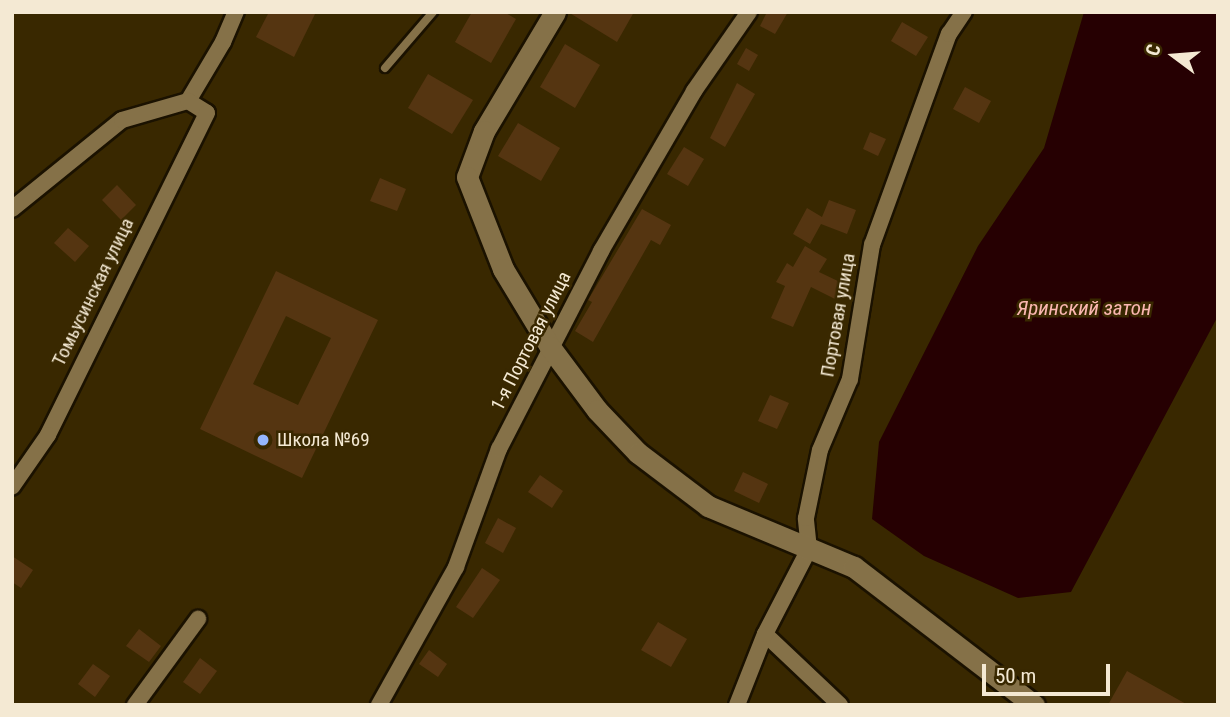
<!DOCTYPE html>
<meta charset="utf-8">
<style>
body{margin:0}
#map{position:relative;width:1230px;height:717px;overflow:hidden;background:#392800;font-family:"Roboto Condensed",sans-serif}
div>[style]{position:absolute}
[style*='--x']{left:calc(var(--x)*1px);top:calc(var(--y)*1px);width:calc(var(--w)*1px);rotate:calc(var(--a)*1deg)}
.water>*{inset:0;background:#260002}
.building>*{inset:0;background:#553511}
.roads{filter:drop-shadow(2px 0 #1b1200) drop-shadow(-2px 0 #1b1200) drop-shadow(0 2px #1b1200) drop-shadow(0 -2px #1b1200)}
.lane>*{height:8px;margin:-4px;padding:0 4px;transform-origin:4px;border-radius:4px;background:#857148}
.street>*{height:16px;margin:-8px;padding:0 8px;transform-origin:8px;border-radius:8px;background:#857148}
.secondary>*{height:21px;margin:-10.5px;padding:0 10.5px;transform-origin:10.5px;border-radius:10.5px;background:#857148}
.dots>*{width:19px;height:19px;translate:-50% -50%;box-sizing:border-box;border:4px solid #392800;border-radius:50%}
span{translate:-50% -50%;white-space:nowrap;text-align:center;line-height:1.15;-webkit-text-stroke:5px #392800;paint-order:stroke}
.street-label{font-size:19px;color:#f4e9d3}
.poi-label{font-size:19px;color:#f4e9d3}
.left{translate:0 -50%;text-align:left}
.water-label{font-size:21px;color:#fbb7b1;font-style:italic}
.frame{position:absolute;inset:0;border:14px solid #f4e9d3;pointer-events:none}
.north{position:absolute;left:1139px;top:21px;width:70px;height:70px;-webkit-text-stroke:5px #392800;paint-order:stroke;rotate:286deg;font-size:19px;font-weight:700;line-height:28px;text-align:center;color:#f4e9d3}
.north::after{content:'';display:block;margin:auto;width:24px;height:32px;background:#f4e9d3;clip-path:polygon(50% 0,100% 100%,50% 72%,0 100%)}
.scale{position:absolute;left:982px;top:664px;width:128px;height:32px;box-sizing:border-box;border:4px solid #f4e9d3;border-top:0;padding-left:9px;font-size:21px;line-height:24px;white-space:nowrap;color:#f4e9d3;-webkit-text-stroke:5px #392800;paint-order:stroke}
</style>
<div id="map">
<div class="water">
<div style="clip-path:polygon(1084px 12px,1218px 12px,1218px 316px,1071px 592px,1018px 598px,924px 556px,872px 519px,879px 442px,978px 246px,1044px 148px)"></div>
</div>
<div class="building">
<div style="clip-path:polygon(269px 12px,316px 12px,294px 57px,256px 37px)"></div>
<div style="clip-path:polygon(472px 12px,504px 12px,516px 19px,491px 63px,455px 42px)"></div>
<div style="clip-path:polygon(568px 12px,634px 12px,617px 42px)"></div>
<div style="clip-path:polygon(767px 12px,788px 12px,775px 34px,760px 26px)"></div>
<div style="clip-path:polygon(902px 22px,928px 37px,916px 56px,891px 41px)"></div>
<div style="clip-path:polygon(565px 44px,600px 65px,575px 108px,540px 87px)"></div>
<div style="clip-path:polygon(746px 48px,758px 55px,749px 71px,737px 64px)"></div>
<div style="clip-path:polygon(428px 74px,473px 100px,452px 134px,408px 108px)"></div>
<div style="clip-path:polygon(737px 83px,755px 94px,725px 147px,710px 138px)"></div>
<div style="clip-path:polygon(965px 87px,991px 101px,979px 123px,953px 109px)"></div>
<div style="clip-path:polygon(518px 123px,560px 148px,541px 181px,498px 156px)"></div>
<div style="clip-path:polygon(870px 132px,886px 139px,878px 156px,863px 149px)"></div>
<div style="clip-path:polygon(684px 147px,704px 159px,688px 186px,667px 174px)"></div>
<div style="clip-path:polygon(380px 178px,406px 189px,397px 211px,370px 201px)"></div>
<div style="clip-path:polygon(117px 185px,136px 205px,121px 220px,102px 200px)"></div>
<div style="clip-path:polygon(829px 200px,856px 210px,847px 234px,821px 224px,810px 244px,793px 234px,807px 208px,822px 217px)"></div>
<div style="clip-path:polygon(642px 209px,671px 225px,660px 245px,651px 240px,593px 342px,575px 331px,592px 302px,588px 300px)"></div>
<div style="clip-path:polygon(68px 228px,89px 246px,75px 262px,54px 243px)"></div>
<div style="clip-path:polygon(805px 246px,827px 259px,819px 272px,842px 283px,835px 299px,811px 287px,793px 327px,771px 318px,785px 286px,776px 282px,787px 263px,793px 267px)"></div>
<div style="clip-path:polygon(evenodd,276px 271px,378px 320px,302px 478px,200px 429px,276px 271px,286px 316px,331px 338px,298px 405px,253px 384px,286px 316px)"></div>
<div style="clip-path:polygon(770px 395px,789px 403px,777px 429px,758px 421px)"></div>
<div style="clip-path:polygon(743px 472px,768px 484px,759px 503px,734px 491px)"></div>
<div style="clip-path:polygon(540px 475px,563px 491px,552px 508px,528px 492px)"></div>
<div style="clip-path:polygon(498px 518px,516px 528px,503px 553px,485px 543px)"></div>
<div style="clip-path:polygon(12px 556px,33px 570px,21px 588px,12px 582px)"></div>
<div style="clip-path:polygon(482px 568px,500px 580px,473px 618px,456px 607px)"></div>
<div style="clip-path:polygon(658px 622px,687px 639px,671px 667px,641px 650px)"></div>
<div style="clip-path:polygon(139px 629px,161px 646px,149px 662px,126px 646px)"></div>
<div style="clip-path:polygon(429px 650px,447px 664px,438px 677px,419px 664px)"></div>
<div style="clip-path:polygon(200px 658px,217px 671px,200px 694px,183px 682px)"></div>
<div style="clip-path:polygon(93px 664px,110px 676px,95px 697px,78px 684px)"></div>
<div style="clip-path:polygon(1127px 671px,1188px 705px,1108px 705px)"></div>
</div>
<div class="roads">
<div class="lane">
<div style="--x:385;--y:68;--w:74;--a:-49.4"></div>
</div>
<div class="street">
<div style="--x:188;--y:101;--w:69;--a:-59.3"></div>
<div style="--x:223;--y:42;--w:33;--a:-67"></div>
<div style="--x:12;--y:209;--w:141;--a:-39"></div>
<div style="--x:122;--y:120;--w:69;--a:-16.1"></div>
<div style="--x:188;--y:101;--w:22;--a:32"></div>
<div style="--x:207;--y:113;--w:359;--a:116.3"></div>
<div style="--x:48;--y:435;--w:63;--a:124.7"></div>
<div style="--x:765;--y:634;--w:103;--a:43.4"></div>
<div style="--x:135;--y:705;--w:107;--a:-53.8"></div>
<div style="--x:379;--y:705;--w:158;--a:-60.8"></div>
<div style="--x:456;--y:567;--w:126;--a:-70"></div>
<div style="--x:499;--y:449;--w:223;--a:-62.7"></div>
<div style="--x:601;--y:251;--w:185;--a:-59.8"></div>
<div style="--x:694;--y:91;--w:96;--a:-55.2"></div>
<div style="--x:737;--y:705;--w:76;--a:-68.5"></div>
<div style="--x:765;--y:634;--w:96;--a:-62.6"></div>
<div style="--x:809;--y:549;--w:31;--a:-96"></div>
<div style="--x:806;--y:518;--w:69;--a:-78.4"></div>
<div style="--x:820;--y:450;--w:77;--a:-67.1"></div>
<div style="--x:850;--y:379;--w:136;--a:-80.7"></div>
<div style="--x:872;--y:245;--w:225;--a:-70"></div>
<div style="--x:949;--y:34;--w:27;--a:-56"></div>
</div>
<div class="secondary">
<div style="--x:555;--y:12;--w:139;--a:120.8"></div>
<div style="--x:484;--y:131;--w:49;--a:110.3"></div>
<div style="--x:467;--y:177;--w:99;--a:68.6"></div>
<div style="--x:503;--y:269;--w:91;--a:58.9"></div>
<div style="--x:550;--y:347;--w:79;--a:53.3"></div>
<div style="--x:597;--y:410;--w:59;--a:46.4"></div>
<div style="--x:638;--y:453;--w:88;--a:37.1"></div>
<div style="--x:708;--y:506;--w:158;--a:22.7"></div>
<div style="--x:854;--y:567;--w:227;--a:37.5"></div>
</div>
</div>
<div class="dots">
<div style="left:263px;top:440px;background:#95b6fd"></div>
</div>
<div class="street-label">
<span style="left:93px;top:292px;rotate:-64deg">Томьусинская улица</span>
<span style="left:838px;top:315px;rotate:-80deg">Портовая улица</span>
<span style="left:531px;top:341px;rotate:-63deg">1-я Портовая улица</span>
</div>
<div class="poi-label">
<span class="left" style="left:277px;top:440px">Школа №69</span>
</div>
<div class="water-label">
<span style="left:1084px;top:308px">Яринский затон</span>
</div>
<div class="frame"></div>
<div class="north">С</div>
<div class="scale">50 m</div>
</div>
